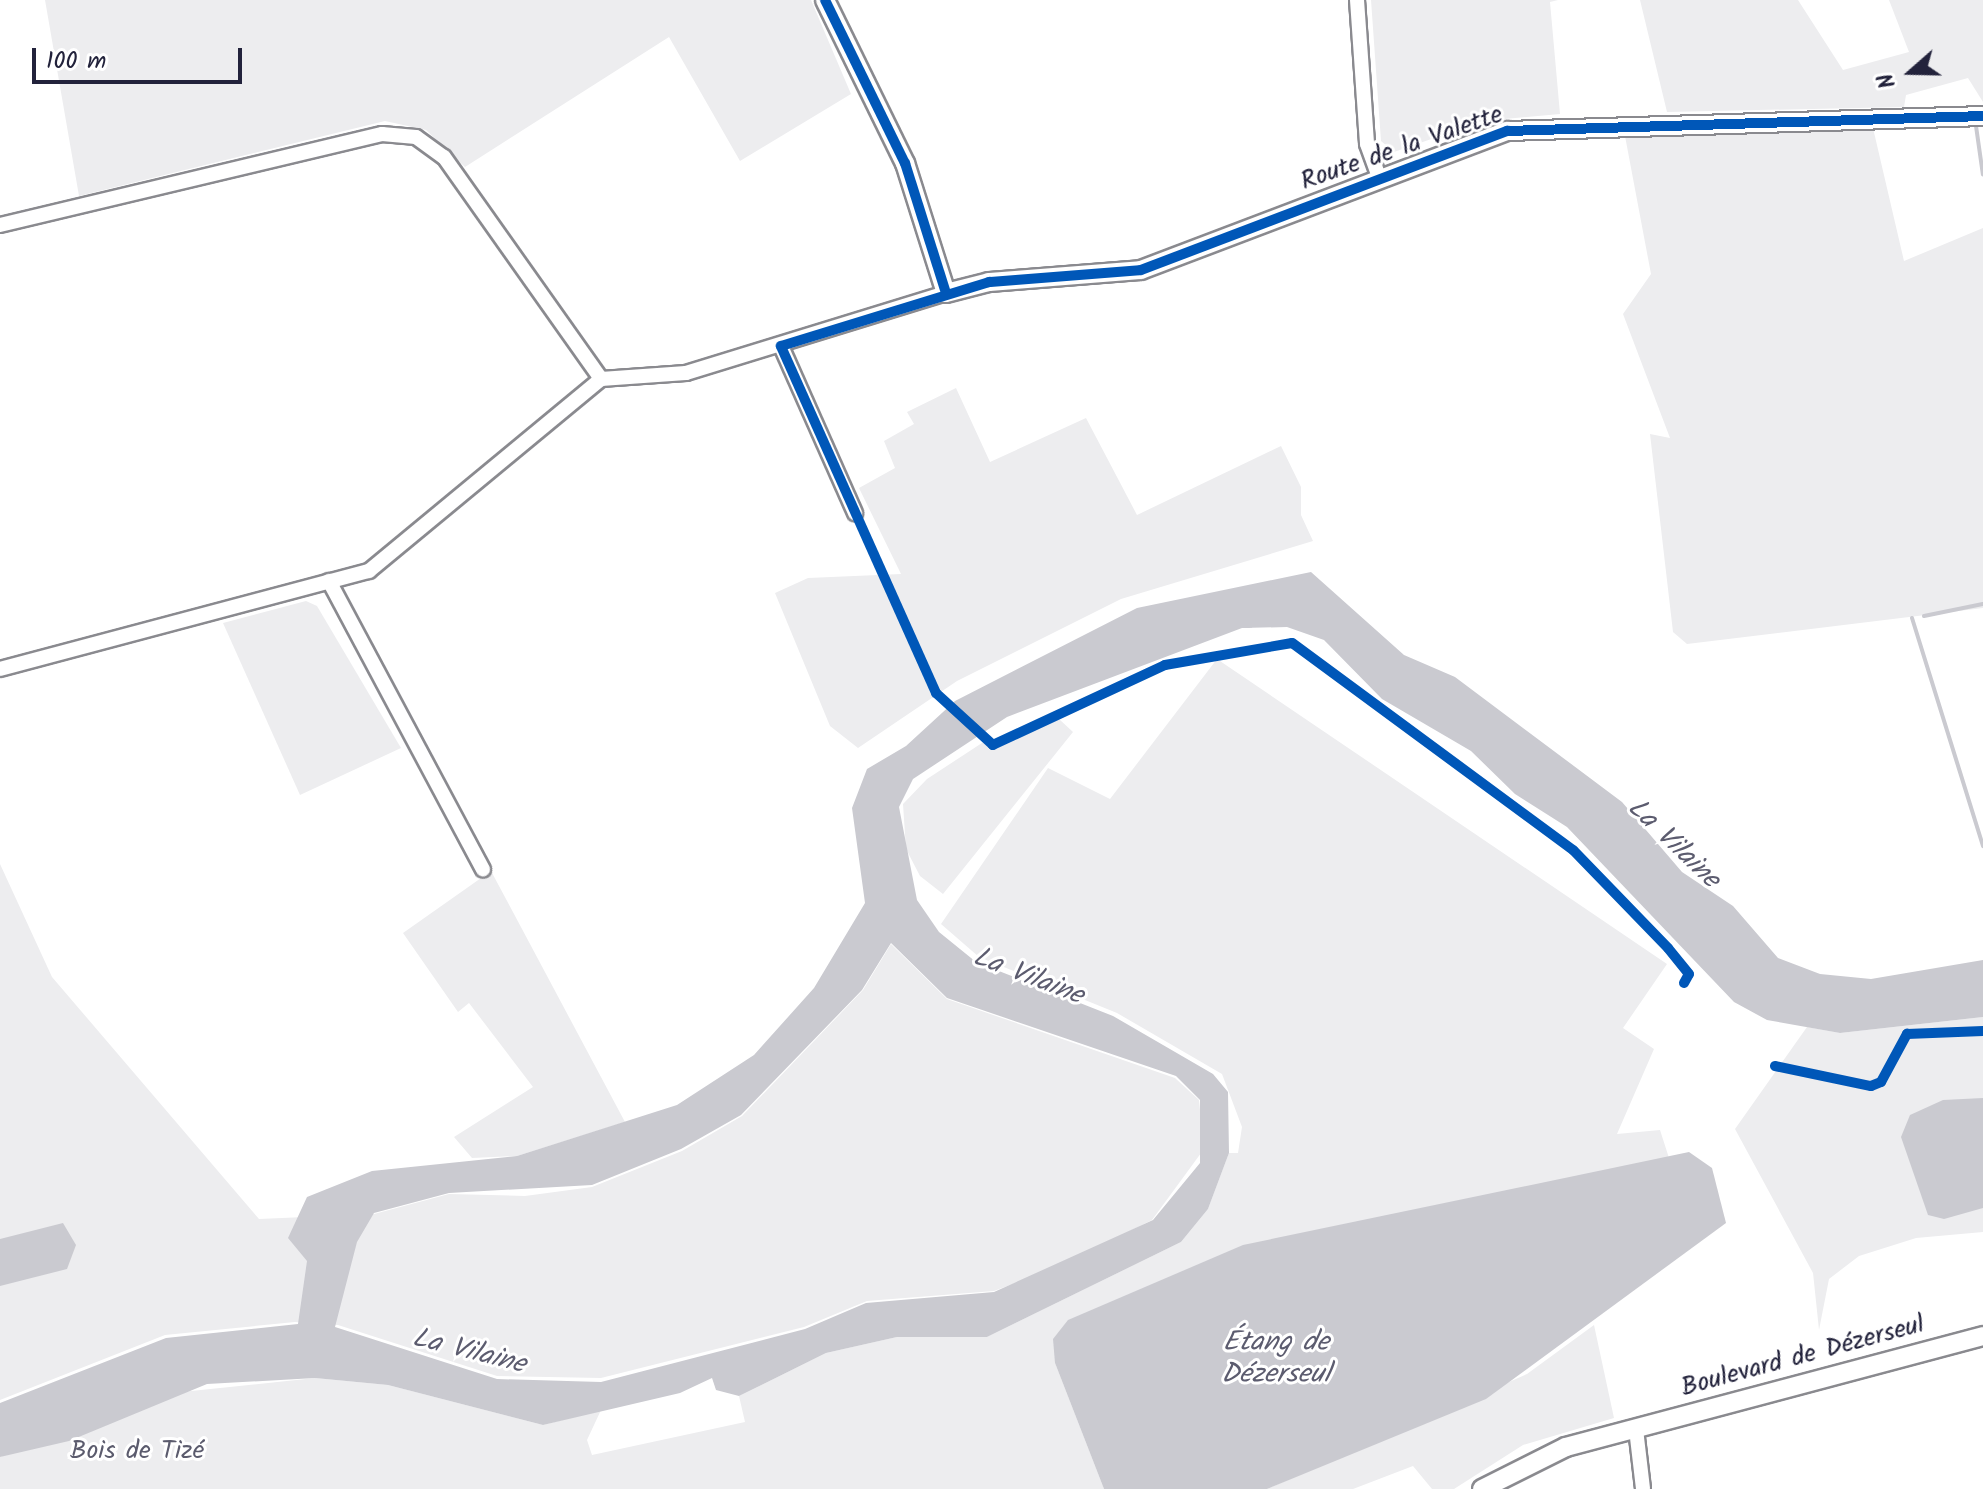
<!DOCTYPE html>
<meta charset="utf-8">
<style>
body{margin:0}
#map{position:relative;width:1983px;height:1489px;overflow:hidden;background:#fff;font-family:Kalam,sans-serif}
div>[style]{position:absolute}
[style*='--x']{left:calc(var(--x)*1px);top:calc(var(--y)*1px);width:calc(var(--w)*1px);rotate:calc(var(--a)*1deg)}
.green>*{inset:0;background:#ededef}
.water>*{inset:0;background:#cacad0}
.stream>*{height:4px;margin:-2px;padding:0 2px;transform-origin:2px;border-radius:2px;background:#cacad0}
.roads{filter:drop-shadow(2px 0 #8a8a8f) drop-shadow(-2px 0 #8a8a8f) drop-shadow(0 2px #8a8a8f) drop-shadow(0 -2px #8a8a8f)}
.minor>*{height:14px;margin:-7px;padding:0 7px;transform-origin:7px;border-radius:7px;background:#fff}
.tertiary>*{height:18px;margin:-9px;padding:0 9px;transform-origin:9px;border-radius:9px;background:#fff}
.cycleway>*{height:10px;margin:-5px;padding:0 5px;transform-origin:5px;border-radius:5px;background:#0057b8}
span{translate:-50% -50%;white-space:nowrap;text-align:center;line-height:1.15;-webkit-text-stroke:6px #fff;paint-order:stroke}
.street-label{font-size:26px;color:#22223b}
.park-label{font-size:26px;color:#5b5b6d}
.water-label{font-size:28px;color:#5c5c6f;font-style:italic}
.north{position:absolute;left:1871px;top:32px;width:80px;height:80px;-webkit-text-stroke:6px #fff;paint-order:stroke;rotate:250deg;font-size:22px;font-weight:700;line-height:32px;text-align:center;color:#22223b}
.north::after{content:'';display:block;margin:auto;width:28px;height:36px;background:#22223b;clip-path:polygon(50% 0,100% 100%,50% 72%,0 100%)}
.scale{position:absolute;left:32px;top:48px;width:210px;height:36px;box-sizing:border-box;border:4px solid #22223b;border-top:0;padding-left:10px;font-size:24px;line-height:28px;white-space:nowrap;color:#22223b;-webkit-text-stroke:6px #fff;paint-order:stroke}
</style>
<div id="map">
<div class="green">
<div style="clip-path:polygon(45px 0,811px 0,851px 94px,740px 161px,669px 37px,465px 167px,426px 130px,385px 121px,79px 196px)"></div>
<div style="clip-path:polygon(1371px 0,1558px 0,1550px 2px,1560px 114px,1483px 121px,1394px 152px,1381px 141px)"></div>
<div style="clip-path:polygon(1640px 0,1798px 0,1843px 70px,1909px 52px,1889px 0,1983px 0,1983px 102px,1968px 78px,1906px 95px,1904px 107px,1667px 112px)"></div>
<div style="clip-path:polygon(1873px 128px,1904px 261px,1983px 228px,1983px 608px,1687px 644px,1673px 632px,1650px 434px,1670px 438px,1623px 314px,1651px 274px,1625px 136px)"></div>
<div style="clip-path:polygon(956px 388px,990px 462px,1086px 418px,1137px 515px,1281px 446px,1301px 487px,1301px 515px,1313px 541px,1121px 599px,957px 681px,858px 748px,830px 726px,775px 593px,808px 578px,901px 574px,859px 488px,895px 468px,884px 441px,914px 424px,907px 412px)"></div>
<div style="clip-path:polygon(306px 601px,317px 606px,401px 748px,300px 795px,223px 623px)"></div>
<div style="clip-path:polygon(1217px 659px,1667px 964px,1623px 1028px,1654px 1049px,1617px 1134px,1660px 1130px,1669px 1158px,1558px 1184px,1055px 1363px,1104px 1489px,0 1489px,0 1457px,172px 1393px,315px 1378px,388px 1385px,543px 1425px,601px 1410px,587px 1440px,592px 1455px,745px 1422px,739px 1396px,826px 1353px,897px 1337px,987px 1337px,1181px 1242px,1208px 1209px,1229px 1153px,1238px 1153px,1242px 1127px,1222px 1074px,1117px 1013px,979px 957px,941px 924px,1048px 768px,1110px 799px)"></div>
<div style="clip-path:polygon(1059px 719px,1073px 732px,943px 894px,920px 876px,906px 849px,903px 804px,927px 779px,985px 741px,994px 749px)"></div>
<div style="clip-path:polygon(0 864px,52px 977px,259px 1219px,374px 1214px,449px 1194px,525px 1196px,592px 1187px,682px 1151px,742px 1116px,863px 990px,891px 944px,947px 999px,1175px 1078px,1199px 1100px,1204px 1149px,1152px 1220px,1058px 1267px,994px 1291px,867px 1301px,804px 1327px,601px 1378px,497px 1376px,338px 1325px,295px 1322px,165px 1335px,0 1400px)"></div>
<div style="clip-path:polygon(491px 871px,625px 1122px,517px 1156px,472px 1158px,454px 1137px,533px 1087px,469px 1003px,458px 1012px,403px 933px)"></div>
<div style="clip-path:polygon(1983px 1017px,1983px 1232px,1916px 1238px,1859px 1256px,1829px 1279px,1819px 1330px,1813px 1273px,1735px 1129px,1807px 1027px,1840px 1033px)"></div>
<div style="clip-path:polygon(1594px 1325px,1614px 1418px,1523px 1445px,1454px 1489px,1432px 1489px,1413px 1466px,1353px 1489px,1267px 1489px,1527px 1374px)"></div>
</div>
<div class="water">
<div style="clip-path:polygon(evenodd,1311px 572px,1404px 655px,1455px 677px,1622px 802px,1682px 872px,1733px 906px,1778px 958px,1820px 974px,1871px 979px,1983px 960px,1983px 1017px,1840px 1033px,1767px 1020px,1734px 1002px,1567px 827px,1515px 794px,1471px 751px,1382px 699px,1324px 640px,1287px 627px,1242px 628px,1007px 717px,913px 779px,899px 807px,917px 900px,939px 932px,976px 962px,1113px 1016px,1213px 1074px,1228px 1092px,1229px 1153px,1208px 1209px,1181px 1242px,987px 1337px,897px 1337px,826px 1353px,739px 1396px,716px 1390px,712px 1378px,680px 1393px,543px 1425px,388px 1385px,315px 1378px,207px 1384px,69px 1441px,0 1457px,0 1403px,166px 1338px,298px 1324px,307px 1261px,288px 1238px,307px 1197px,372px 1171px,517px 1156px,677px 1105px,754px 1055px,814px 988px,865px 903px,852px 808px,867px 769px,906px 746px,955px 701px,1137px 608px,1311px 572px,891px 943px,947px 998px,1176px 1076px,1200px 1100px,1200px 1163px,1153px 1220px,994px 1292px,866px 1303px,805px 1329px,601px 1382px,497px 1379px,335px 1327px,357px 1242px,374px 1213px,449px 1193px,592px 1185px,681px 1149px,741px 1115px,862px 990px,891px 943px)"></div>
<div style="clip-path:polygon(1983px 1098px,1983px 1208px,1944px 1219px,1928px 1215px,1901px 1137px,1910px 1115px,1943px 1100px)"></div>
<div style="clip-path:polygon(1689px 1152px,1712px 1168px,1726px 1223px,1486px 1399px,1267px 1489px,1104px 1489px,1055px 1363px,1053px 1339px,1068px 1320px,1243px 1245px)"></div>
<div style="clip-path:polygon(63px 1223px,76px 1245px,67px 1269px,0 1286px,0 1239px)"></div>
</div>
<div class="stream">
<div style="--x:1976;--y:126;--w:49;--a:81.9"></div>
<div style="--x:1924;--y:616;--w:60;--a:-11.5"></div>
<div style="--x:1912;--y:618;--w:239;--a:72.7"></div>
</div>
<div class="roads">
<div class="minor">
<div style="--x:1357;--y:0;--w:144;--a:86"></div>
<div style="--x:1367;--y:144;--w:33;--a:70"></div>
<div style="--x:0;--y:225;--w:393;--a:-13.4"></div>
<div style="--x:382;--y:134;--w:34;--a:5"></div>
<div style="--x:416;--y:137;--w:34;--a:36"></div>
<div style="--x:444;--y:157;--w:272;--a:54.7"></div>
<div style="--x:601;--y:379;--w:85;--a:-4"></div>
<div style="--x:686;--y:373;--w:272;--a:-17.1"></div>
<div style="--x:781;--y:346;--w:183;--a:66.1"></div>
<div style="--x:329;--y:581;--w:327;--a:61.9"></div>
<div style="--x:0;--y:669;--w:382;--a:-14.9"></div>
<div style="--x:369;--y:571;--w:301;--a:-39.6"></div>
<div style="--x:1636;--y:1429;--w:60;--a:83.3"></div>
</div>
<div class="tertiary">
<div style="--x:825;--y:0;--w:182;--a:63.9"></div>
<div style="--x:905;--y:163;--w:136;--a:72.5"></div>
<div style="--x:946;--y:293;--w:44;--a:-14.3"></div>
<div style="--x:989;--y:282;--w:152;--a:-4.5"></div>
<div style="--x:1141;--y:270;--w:392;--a:-20.8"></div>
<div style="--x:1507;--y:131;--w:476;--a:-1.8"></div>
<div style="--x:1482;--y:1489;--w:94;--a:-26.6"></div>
<div style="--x:1566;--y:1447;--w:432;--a:-14.9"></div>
</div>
</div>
<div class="cycleway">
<div style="--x:825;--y:0;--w:182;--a:63.9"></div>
<div style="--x:905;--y:163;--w:136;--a:72.5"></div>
<div style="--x:1684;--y:983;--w:10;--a:-61"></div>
<div style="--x:1689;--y:974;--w:33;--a:-129"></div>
<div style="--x:1668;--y:948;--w:136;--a:-134.1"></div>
<div style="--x:1573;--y:850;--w:349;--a:-143.6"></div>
<div style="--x:1292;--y:643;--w:129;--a:170.2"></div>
<div style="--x:1165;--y:665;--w:190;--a:155.1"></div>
<div style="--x:993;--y:745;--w:77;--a:-137.6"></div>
<div style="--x:936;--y:693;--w:380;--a:-114.1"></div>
<div style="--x:781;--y:346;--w:218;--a:-17.1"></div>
<div style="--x:989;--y:282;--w:152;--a:-4.5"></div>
<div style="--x:1141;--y:270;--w:392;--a:-20.8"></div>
<div style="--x:1507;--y:131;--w:476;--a:-1.8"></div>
<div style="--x:1775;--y:1066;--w:98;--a:11.8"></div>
<div style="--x:1871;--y:1086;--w:11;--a:-22"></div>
<div style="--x:1881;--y:1082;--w:55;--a:-61.6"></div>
<div style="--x:1907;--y:1034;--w:76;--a:-2.3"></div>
</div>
<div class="street-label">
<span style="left:1402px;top:149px;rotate:-19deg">Route de la Valette</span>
<span style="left:1803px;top:1357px;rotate:-15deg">Boulevard de Dézerseul</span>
</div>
<div class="park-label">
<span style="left:137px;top:1452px">Bois de Tizé</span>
</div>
<div class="water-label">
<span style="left:1673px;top:844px;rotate:44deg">La Vilaine</span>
<span style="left:1028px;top:977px;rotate:21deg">La Vilaine</span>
<span style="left:1276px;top:1359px">Étang de<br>Dézerseul</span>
<span style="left:469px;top:1352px;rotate:14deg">La Vilaine</span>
</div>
<div class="north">N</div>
<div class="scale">100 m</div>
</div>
